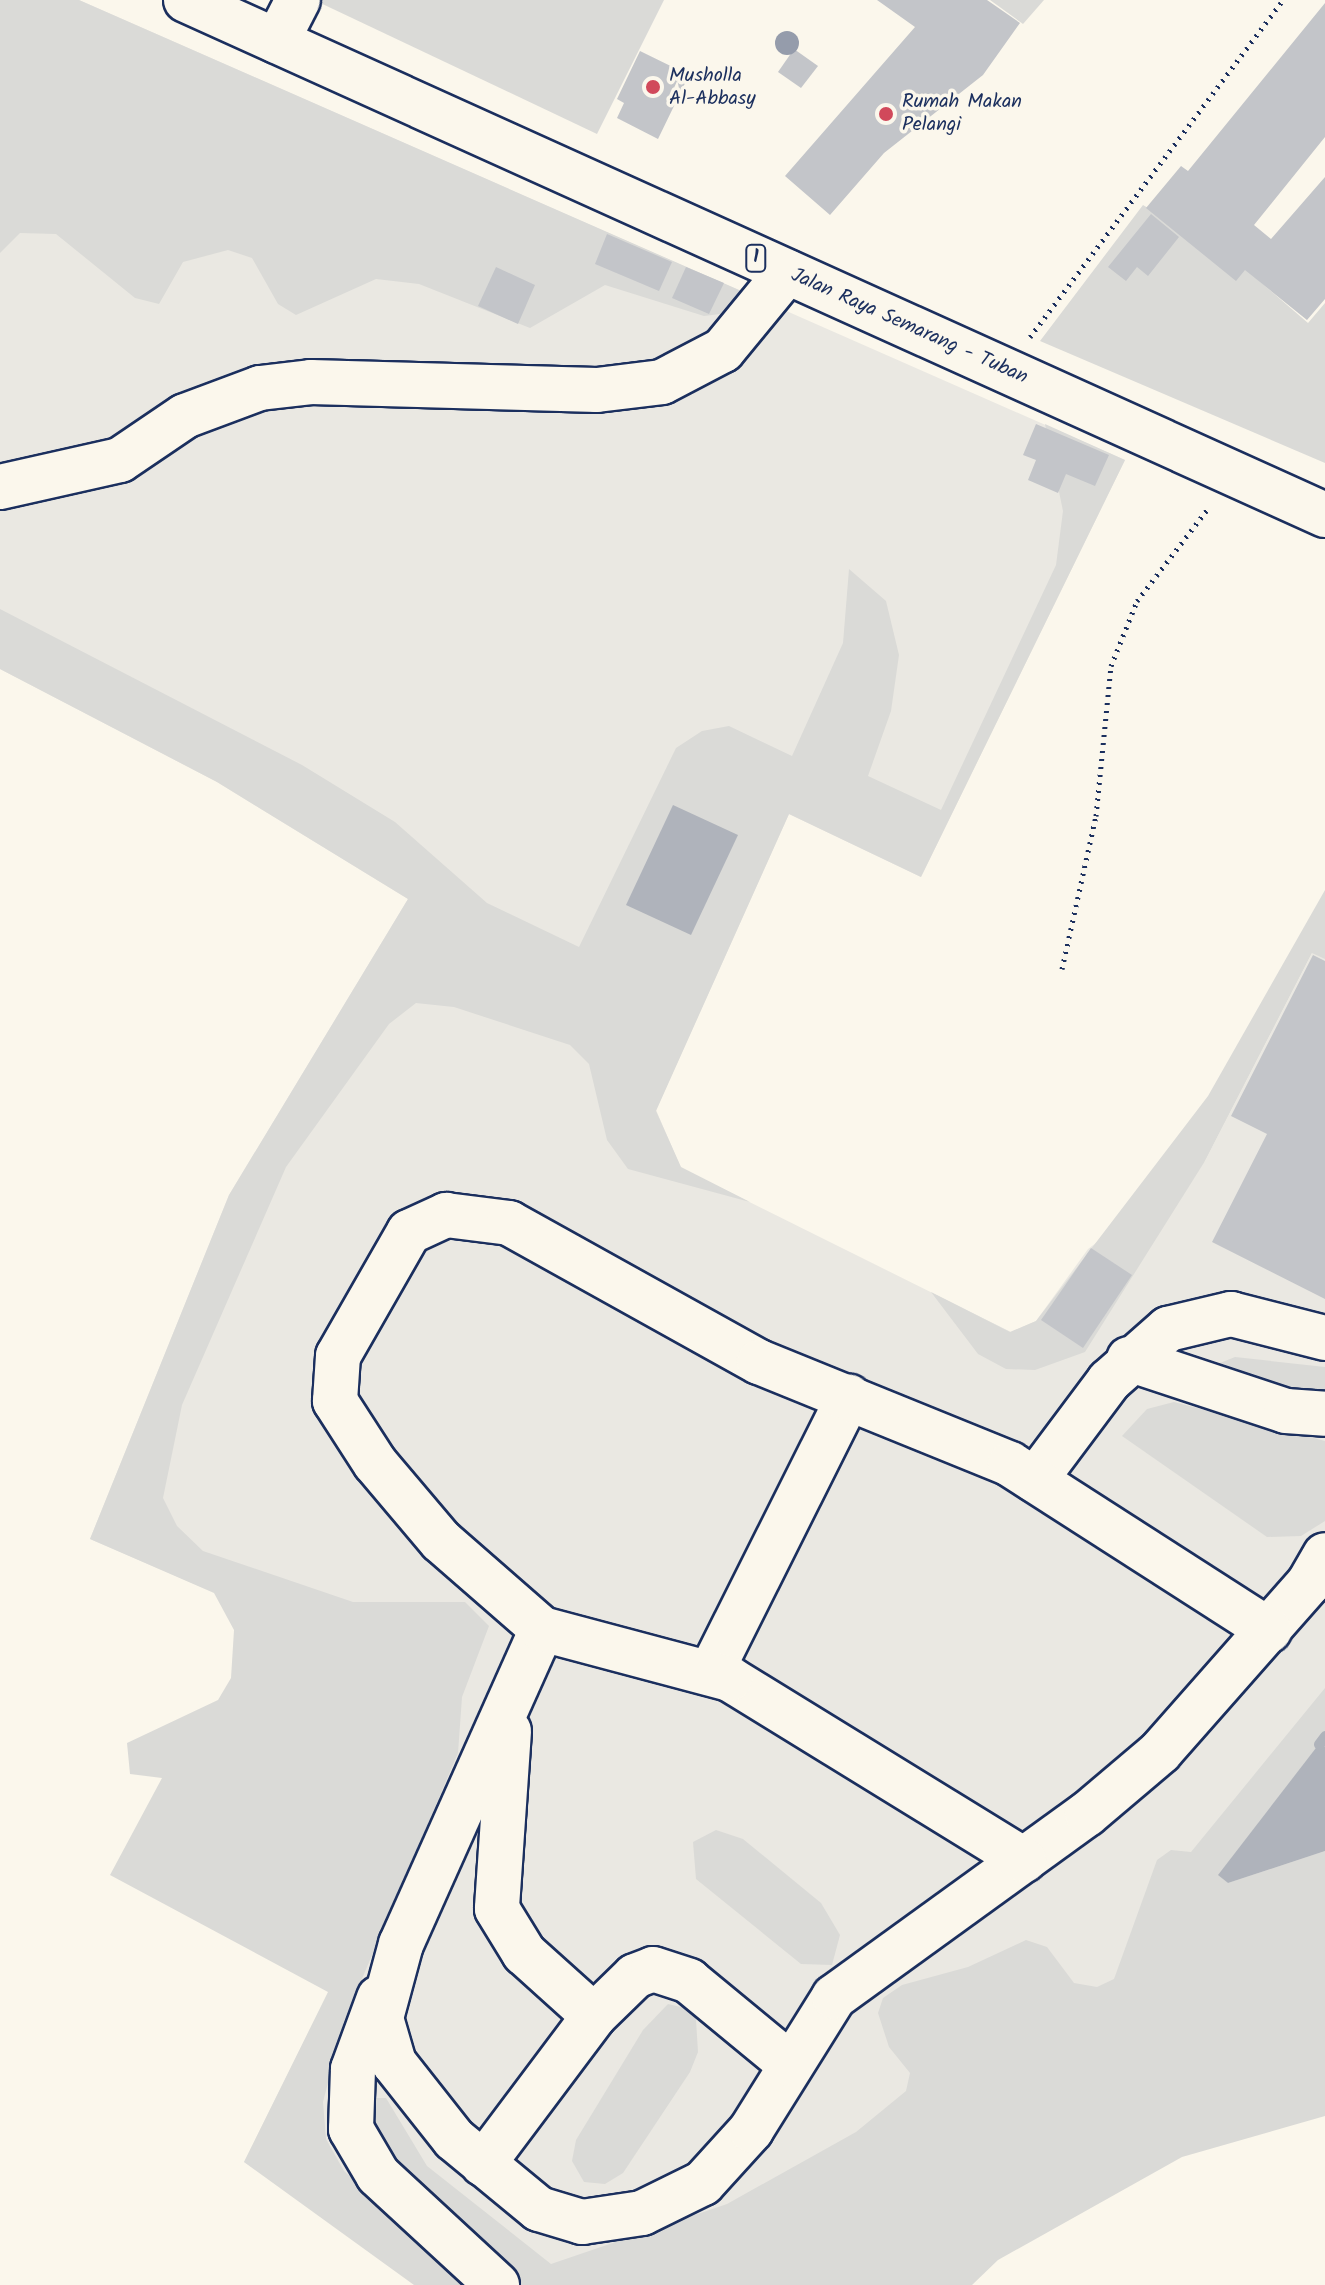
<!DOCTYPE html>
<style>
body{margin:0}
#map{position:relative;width:1325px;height:2285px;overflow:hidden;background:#fbf7ec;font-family:Kalam,sans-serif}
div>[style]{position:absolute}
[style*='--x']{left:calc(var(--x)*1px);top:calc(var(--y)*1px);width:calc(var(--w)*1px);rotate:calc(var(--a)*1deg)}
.built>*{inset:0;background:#eae8e2}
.green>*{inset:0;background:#dadad7}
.water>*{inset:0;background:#afb3bb}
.stream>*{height:11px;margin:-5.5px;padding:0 5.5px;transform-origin:5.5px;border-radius:5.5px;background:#afb3bb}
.building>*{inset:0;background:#c3c5c9}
.path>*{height:5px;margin-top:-2.5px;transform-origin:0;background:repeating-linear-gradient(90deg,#1b2f5e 0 2px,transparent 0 8px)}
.roads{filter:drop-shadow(2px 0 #1b2f5e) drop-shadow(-2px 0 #1b2f5e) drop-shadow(0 2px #1b2f5e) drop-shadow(0 -2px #1b2f5e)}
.minor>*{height:44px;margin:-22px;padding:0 22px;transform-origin:22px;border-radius:22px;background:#fbf7ec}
.highway>*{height:44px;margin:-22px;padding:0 22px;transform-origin:22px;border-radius:22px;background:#fbf7ec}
.trees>*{width:24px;height:24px;margin:-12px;border-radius:50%;background:#959cab}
.dots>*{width:22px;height:22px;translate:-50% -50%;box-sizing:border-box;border:4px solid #fbf7ec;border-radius:50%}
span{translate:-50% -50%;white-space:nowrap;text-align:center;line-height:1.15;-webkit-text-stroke:7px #fbf7ec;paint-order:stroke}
.shield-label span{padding:2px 6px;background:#fbf7ec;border:2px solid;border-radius:6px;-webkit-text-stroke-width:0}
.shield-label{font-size:18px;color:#1b2f5e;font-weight:700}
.poi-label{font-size:20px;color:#1b2f5e}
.left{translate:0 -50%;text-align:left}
.street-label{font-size:20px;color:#1b2f5e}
</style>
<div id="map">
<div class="built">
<div style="clip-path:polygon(0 0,79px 0,1125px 460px,921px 877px,789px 814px,656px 1110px,681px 1168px,1011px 1332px,1036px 1321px,1088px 1249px,1205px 1161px,1325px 928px,1325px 1851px,1116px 2019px,661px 2285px,437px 2285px,244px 2162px,343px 1963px,308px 1621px,199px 1586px,90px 1539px,229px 1195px,408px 899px,217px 782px,0 669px)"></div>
</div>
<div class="green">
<div style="clip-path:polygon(0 0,79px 0,746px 293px,720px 314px,704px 316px,605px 285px,530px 328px,419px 284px,376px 279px,296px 315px,278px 304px,252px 258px,228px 250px,183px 262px,159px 304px,135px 298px,56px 234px,20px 233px,0 253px)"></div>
<div style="clip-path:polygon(314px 0,664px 0,597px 134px)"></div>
<div style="clip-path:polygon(990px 0,1044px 0,1023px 24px)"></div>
<div style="clip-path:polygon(1143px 205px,1235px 260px,1308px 323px,1325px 303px,1325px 463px,1040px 341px)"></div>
<div style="clip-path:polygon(1045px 424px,1125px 460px,921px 877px,789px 814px,656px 1111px,681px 1167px,750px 1202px,628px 1169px,607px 1140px,589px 1064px,570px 1045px,454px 1007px,416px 1003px,389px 1024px,286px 1167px,182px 1405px,163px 1498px,177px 1526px,203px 1551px,353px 1602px,465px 1602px,489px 1626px,462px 1697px,458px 1753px,344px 2021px,323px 2102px,326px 2139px,344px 2171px,474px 2285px,414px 2285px,244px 2162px,328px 1992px,110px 1875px,162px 1778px,130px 1774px,127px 1743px,218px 1700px,231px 1678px,234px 1630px,214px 1593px,90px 1539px,229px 1195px,408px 899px,217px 782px,0 669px,0 609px,302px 765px,395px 822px,487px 903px,579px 947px,676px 748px,702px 731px,729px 726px,792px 756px,843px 643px,849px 569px,886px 601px,899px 655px,891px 711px,868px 776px,941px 810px,1056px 565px,1063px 511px)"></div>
<div style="clip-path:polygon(1325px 890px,1325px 959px,1312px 953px,1205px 1161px,1085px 1352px,1035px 1370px,1006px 1369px,978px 1354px,931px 1292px,1010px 1332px,1036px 1321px,1208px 1096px)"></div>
<div style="clip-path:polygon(1235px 1357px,1325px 1367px,1325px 1393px,1309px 1397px,1215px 1365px)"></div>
<div style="clip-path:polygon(1174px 1402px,1325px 1441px,1325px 1521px,1301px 1536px,1267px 1537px,1122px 1436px,1147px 1409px)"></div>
<div style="clip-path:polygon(1325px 1688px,1325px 1742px,1219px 1875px,1228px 1883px,1325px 1851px,1325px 2116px,1182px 2157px,998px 2260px,972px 2285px,515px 2285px,411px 2186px,370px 2123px,372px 2098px,386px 2098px,427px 2166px,551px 2264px,727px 2204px,856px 2132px,906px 2091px,910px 2073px,889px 2047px,878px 2013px,883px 1998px,902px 1985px,968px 1967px,1026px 1940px,1047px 1947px,1074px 1983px,1097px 1987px,1114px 1979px,1157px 1860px,1171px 1850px,1191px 1852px)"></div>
<div style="clip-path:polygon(716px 1830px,743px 1839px,821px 1903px,840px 1935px,832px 1965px,801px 1964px,696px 1879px,693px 1842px)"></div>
<div style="clip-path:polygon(668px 2004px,689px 2009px,696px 2020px,698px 2052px,690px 2072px,623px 2173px,605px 2184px,584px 2182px,572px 2161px,576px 2140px,643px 2030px)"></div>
</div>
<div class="water">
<div style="clip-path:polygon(673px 805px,738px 835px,691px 935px,626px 905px)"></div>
<div style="clip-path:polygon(1319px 1744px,1325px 1747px,1325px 1851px,1228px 1883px,1218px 1875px)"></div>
</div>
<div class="stream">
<div style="--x:1319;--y:1744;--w:10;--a:-53"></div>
</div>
<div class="building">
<div style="clip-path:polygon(877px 0,987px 0,1020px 23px,983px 75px,884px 153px,830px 215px,785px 176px,915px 27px)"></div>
<div style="clip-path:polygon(1325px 3px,1325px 137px,1254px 225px,1271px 239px,1325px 177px,1325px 299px,1307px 320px,1245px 270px,1236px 281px,1146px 208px,1181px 166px,1188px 171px)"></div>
<div style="clip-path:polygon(794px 49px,818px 66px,801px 88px,778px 72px)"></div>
<div style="clip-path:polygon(640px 51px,689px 75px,658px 139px,617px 118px,624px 103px,617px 99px)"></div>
<div style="clip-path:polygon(1151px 214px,1179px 237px,1148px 276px,1137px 267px,1126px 281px,1108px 267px)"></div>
<div style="clip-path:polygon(607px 234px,672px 262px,659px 291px,595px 264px)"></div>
<div style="clip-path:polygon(496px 267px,535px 285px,518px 324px,478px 306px)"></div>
<div style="clip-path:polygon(686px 267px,724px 283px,709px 314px,672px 298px)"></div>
<div style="clip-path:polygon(1036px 424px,1109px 455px,1095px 486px,1066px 474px,1058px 493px,1028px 480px,1036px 460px,1023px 455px)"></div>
<div style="clip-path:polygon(1313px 955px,1325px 961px,1325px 1299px,1212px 1242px,1267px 1134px,1231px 1116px)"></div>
<div style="clip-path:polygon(1091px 1248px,1132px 1275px,1083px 1348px,1041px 1320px)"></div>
</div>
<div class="path">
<div style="--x:1030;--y:337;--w:421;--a:-53.1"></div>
<div style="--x:1062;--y:969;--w:157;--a:-77.5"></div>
<div style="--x:1096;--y:816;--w:151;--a:-84.3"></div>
<div style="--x:1111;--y:666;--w:70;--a:-68.2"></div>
<div style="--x:1137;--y:601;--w:118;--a:-52.5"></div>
</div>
<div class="roads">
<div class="minor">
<div style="--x:277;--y:41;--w:46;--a:-62.9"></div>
<div style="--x:0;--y:487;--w:123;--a:-12.7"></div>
<div style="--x:120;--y:460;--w:78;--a:-34.1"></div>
<div style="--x:185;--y:416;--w:80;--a:-20.5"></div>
<div style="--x:260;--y:388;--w:51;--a:-6.7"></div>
<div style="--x:311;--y:382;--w:286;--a:1.6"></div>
<div style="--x:597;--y:390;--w:65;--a:-7"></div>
<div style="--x:662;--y:382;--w:69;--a:-27.7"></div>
<div style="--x:723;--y:350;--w:101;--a:-50.6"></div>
<div style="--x:1129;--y:1359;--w:165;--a:18.3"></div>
<div style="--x:1286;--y:1411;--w:39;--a:4"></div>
<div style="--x:1035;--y:1480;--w:124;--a:-53.2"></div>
<div style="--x:1109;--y:1381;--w:79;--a:-41.4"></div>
<div style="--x:1168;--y:1329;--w:65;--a:-13.4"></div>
<div style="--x:1231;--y:1314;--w:97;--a:14.3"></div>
<div style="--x:542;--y:1629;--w:345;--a:114.1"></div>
<div style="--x:401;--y:1944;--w:77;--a:105.1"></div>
<div style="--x:381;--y:2018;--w:47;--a:73.9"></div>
<div style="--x:394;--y:2063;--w:97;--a:51.7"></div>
<div style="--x:454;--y:2139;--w:110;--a:39.5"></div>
<div style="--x:539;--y:2209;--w:45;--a:16.8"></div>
<div style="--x:582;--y:2222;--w:61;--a:-8.5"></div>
<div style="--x:642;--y:2213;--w:68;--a:-26.2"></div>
<div style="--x:703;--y:2183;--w:72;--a:-47.8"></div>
<div style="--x:751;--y:2130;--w:157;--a:-58"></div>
<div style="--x:834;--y:1997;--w:312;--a:-35.9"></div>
<div style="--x:1087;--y:1814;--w:96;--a:-40.3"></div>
<div style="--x:1160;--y:1752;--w:225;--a:-48.6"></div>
<div style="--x:1309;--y:1583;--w:32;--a:-60"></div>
<div style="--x:711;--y:1672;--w:308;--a:-63.4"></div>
<div style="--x:509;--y:1731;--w:178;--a:93.9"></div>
<div style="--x:497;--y:1909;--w:52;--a:58.5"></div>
<div style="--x:524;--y:1953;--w:94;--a:42"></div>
<div style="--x:1024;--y:1860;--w:345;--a:-148.4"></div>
<div style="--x:730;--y:1679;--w:195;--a:-165.1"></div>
<div style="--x:542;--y:1629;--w:134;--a:-138.9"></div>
<div style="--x:441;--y:1541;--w:102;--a:-130.2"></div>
<div style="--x:375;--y:1463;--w:74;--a:-122.8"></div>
<div style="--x:335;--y:1401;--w:45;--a:-86.2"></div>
<div style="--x:338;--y:1356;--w:143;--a:-60.2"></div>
<div style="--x:409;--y:1232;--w:41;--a:-24.7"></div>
<div style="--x:446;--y:1215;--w:64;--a:7.2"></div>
<div style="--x:509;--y:1223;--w:286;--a:29.1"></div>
<div style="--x:759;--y:1362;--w:271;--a:22.1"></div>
<div style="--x:1010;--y:1464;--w:308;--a:32.7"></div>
<div style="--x:379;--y:1998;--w:76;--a:110.1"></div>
<div style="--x:353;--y:2069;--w:60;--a:91.9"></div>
<div style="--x:351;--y:2129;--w:53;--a:59.6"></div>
<div style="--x:378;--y:2175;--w:162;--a:42.7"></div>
<div style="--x:483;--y:2164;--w:185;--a:-53.1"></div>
<div style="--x:594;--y:2016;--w:57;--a:-44.3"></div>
<div style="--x:635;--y:1976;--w:19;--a:-21"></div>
<div style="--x:653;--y:1969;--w:38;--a:18"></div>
<div style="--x:689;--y:1981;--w:132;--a:39.5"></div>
</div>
<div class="highway">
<div style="--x:186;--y:0;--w:1250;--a:24.33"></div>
</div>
</div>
<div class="trees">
<div style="left:787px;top:43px"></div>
</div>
<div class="dots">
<div style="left:653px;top:87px;background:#d1495b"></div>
<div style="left:886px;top:114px;background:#d1495b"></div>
</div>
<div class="shield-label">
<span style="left:756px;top:258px">1</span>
</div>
<div class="poi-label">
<span class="left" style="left:669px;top:88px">Musholla<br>Al-Abbasy</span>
<span class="left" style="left:902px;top:114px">Rumah Makan<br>Pelangi</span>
</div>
<div class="street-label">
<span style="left:909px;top:327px;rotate:24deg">Jalan Raya Semarang - Tuban</span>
</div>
</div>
